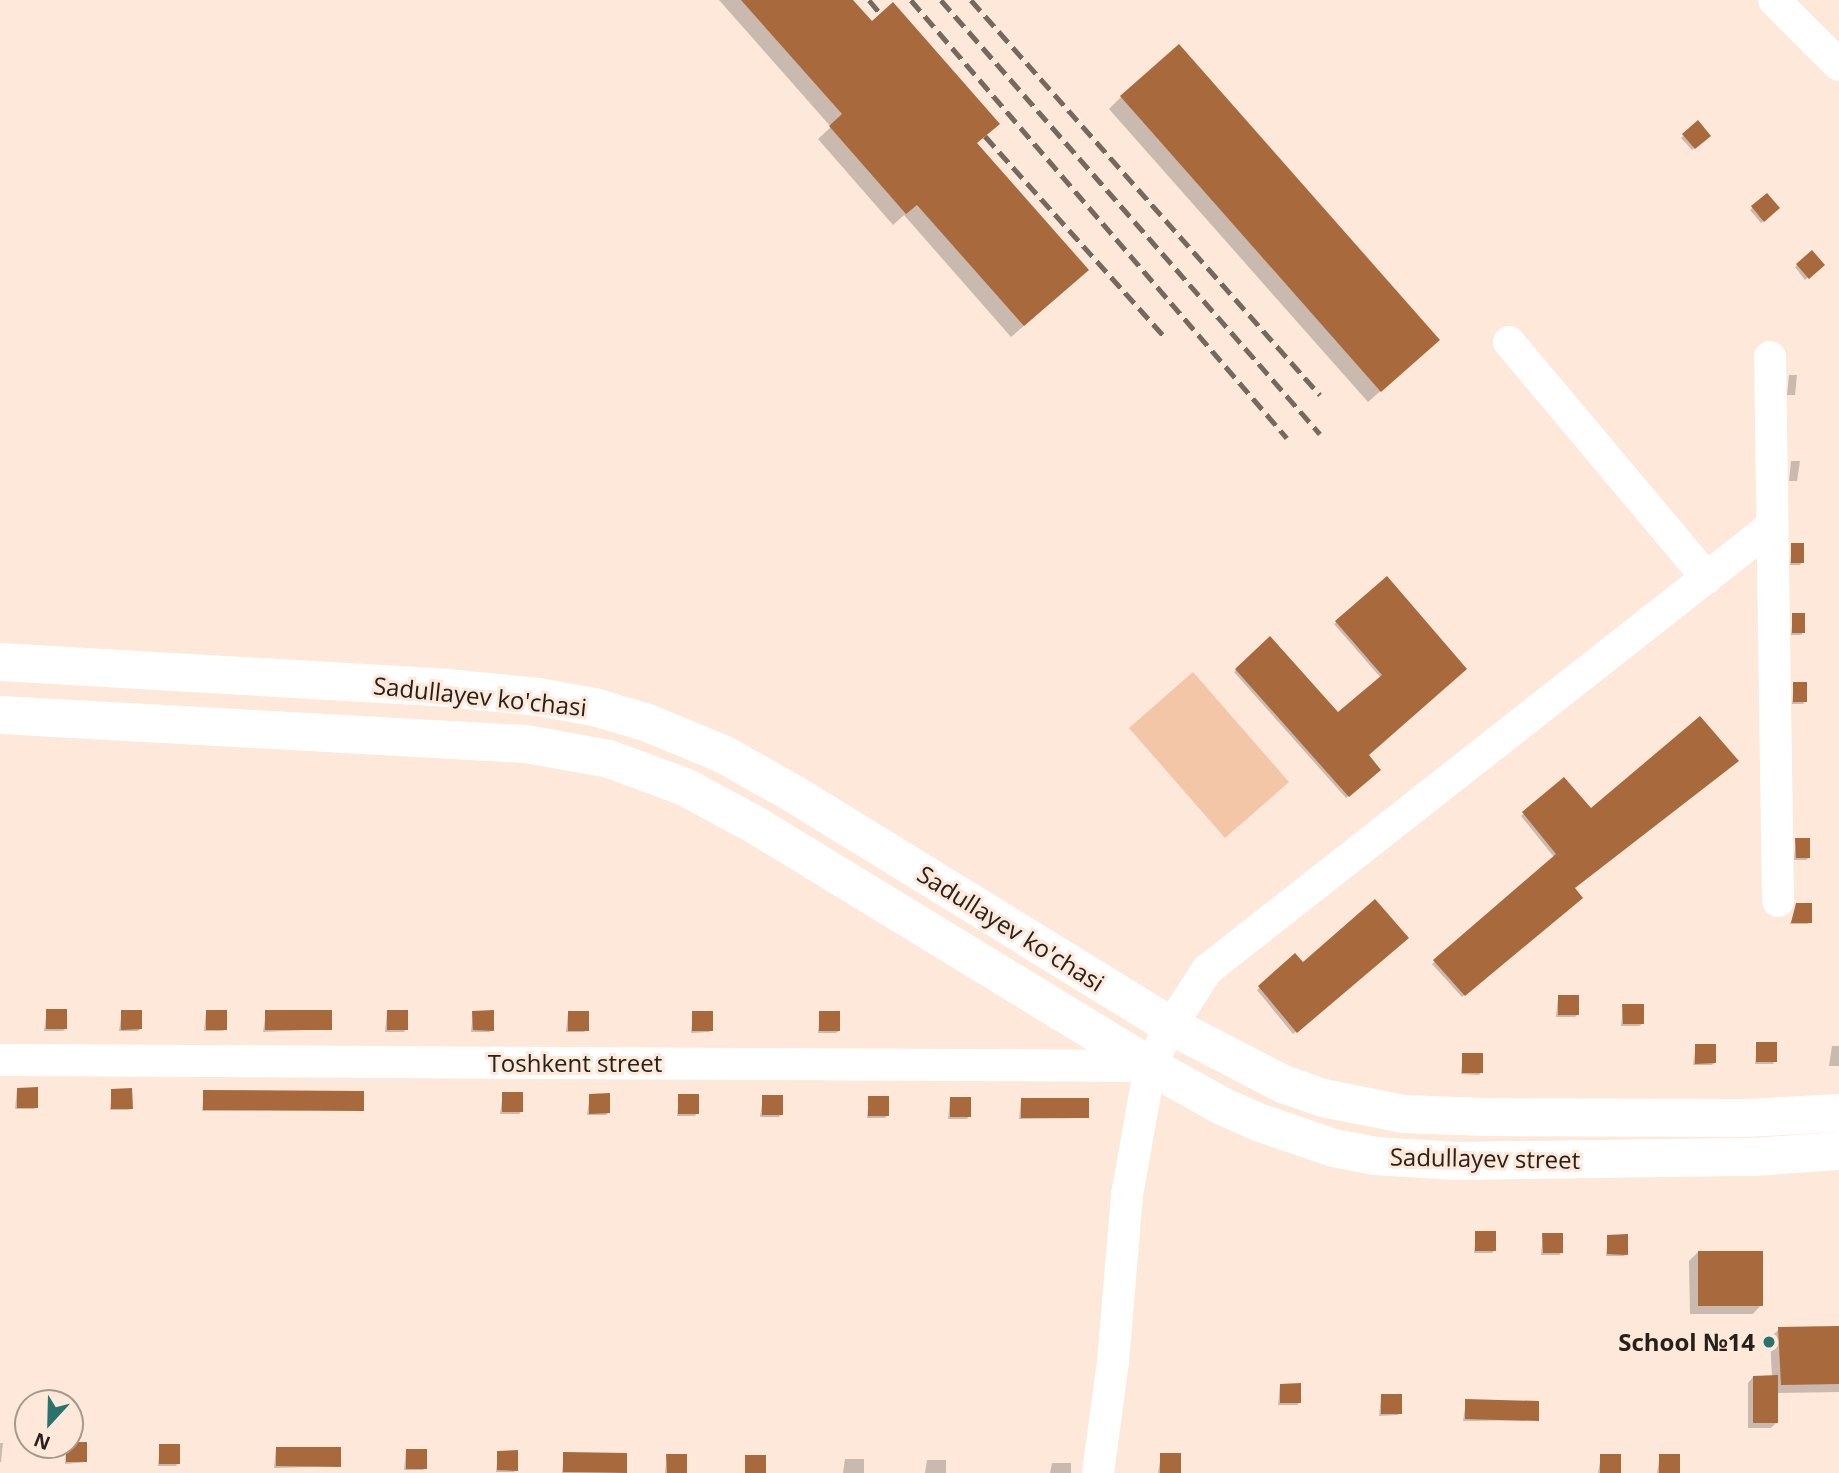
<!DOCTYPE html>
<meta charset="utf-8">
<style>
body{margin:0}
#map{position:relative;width:1839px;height:1473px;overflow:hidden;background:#fde8da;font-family:"Open Sans",sans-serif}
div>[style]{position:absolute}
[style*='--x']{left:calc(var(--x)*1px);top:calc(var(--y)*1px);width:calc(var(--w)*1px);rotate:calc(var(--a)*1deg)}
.green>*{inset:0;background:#f4c6a8}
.shadow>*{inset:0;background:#0003}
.building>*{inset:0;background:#a8693d}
.minor>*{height:32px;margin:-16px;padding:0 16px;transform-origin:16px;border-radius:16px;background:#fff}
.major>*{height:38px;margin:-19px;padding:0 19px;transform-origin:19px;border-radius:19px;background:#fff}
.rail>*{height:5px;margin-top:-2.5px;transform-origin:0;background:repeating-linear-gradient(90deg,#74685f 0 14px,transparent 0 21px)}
.dots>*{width:19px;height:19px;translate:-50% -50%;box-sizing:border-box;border:4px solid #fde8da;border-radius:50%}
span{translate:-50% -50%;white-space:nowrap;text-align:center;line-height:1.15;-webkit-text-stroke:6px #fde8da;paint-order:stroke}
.street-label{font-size:24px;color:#27201b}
.poi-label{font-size:24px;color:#27201b;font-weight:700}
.right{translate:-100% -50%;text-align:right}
.north{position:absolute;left:14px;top:1389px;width:70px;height:70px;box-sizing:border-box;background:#fde8da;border:2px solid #a7988e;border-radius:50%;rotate:202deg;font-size:19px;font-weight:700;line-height:28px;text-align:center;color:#27201b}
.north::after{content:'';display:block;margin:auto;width:24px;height:32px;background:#29726d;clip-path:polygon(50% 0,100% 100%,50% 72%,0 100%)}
</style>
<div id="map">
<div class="green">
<div style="clip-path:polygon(1193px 672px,1289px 782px,1225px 838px,1129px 728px)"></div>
</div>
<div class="shadow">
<div style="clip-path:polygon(719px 0,850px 0,975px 144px,1074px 282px,1011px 337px,904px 215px,893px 225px,818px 139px,831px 127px)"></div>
<div style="clip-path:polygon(1121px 97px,1425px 352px,1368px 402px,1109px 109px)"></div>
<div style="clip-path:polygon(1698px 123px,1708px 136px,1692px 150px,1681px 138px)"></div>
<div style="clip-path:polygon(1767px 195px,1778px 208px,1761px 223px,1750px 210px)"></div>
<div style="clip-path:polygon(1811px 252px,1822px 265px,1805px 280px,1795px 267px)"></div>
<div style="clip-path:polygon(1789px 375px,1797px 375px,1795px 395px,1787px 395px)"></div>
<div style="clip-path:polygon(1791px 461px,1800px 461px,1797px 481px,1789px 481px)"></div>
<div style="clip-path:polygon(1792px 545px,1802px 562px,1800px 565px,1790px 565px)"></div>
<div style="clip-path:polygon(1387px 579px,1464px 669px,1367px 755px,1379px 770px,1346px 798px,1234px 672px,1270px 638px,1338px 714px,1381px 678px,1334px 624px)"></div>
<div style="clip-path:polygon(1793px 615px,1803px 632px,1801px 635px,1791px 635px)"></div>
<div style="clip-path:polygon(1794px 684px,1805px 701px,1803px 704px,1792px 704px)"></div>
<div style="clip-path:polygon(1564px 779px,1573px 888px,1581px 898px,1462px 997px,1432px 964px,1554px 857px,1521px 816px)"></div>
<div style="clip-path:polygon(1796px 840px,1809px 858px,1806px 860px,1794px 860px)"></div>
<div style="clip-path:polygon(1797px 905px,1810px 922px,1808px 924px,1790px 924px)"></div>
<div style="clip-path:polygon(1407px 938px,1293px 1034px,1257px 990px,1295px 956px,1303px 964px)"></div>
<div style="clip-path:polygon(1558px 997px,1577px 1015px,1575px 1017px,1556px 1017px)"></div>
<div style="clip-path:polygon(1623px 1006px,1642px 1024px,1639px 1026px,1621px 1026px)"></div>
<div style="clip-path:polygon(47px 1011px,65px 1029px,63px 1031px,44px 1031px)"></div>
<div style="clip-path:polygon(122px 1011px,140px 1029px,138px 1031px,119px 1031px)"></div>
<div style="clip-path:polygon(206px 1012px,225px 1029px,223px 1031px,204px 1031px)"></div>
<div style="clip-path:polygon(266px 1012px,330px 1029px,263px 1032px)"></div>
<div style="clip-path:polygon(387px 1012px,406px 1029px,404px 1032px,385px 1032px)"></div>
<div style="clip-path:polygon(473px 1012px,492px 1030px,489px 1032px,471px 1032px)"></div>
<div style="clip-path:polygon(568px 1013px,587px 1030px,584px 1032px,566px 1032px)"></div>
<div style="clip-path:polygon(693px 1013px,711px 1030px,709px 1032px,691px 1033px)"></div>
<div style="clip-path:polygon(820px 1013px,839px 1031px,836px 1033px,818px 1033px)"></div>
<div style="clip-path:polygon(1757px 1044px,1775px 1061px,1773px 1064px,1755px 1064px)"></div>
<div style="clip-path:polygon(1696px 1045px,1714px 1063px,1712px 1065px,1693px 1065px)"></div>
<div style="clip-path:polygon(1832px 1046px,1839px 1046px,1839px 1066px,1829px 1066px)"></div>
<div style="clip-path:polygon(1463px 1055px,1481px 1072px,1479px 1075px,1461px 1074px)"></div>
<div style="clip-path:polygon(17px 1089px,36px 1107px,34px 1109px,15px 1109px)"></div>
<div style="clip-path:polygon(112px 1090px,131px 1108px,129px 1110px,110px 1110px)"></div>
<div style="clip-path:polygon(204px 1091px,362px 1110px,202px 1111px)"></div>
<div style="clip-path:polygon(503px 1094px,521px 1112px,519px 1114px,500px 1114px)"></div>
<div style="clip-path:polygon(590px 1095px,608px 1113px,606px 1115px,587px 1115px)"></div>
<div style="clip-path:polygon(679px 1096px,697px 1113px,695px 1116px,677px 1116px)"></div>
<div style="clip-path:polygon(763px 1097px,781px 1114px,779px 1117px,760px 1117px)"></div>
<div style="clip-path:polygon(869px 1098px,888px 1115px,885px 1118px,867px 1118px)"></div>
<div style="clip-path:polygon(950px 1099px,969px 1116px,967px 1119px,948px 1119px)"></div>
<div style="clip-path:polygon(1021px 1099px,1087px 1118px,1019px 1119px)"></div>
<div style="clip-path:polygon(1476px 1233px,1494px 1251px,1492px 1253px,1474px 1253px)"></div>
<div style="clip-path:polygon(1543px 1235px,1562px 1252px,1559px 1255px,1541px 1255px)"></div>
<div style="clip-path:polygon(1608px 1237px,1626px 1254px,1624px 1256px,1606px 1256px)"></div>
<div style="clip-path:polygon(1698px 1252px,1761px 1305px,1753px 1314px,1690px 1314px,1689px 1261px)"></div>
<div style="clip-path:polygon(1839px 1328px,1839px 1392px,1776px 1393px,1777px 1422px,1771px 1428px,1748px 1428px,1748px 1383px,1753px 1377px,1772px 1377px,1770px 1338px,1779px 1329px)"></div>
<div style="clip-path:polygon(1280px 1385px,1299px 1403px,1297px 1405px,1278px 1405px)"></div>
<div style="clip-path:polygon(1381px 1396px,1400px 1413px,1398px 1415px,1379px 1416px)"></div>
<div style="clip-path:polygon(1466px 1401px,1537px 1420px,1463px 1421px)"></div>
<div style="clip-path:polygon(0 1443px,3px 1443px,1px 1462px,0 1462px)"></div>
<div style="clip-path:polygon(66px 1445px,86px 1462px,65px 1464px)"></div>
<div style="clip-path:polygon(160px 1446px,178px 1463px,176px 1466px,158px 1466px)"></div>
<div style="clip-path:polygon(276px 1448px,340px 1466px,274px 1468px)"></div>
<div style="clip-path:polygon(406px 1451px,425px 1468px,423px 1470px,404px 1470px)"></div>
<div style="clip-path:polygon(498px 1453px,516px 1470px,514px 1472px,496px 1472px)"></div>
<div style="clip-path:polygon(564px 1454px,625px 1472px,562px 1473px)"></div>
<div style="clip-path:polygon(1161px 1455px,1179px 1473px,1158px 1473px)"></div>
<div style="clip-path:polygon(667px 1456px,686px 1473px,665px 1473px)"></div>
<div style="clip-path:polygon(1601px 1456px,1619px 1473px,1598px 1473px)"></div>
<div style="clip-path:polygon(1660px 1456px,1678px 1473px,1657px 1473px)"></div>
<div style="clip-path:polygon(845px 1459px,864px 1459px,864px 1473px,843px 1473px)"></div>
<div style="clip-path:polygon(927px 1460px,946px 1460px,946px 1473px,925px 1473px)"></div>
<div style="clip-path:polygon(1052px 1463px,1071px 1463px,1071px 1473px,1050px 1473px)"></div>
</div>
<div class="building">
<div style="clip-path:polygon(741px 0,853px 0,872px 21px,893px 2px,1000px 124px,977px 143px,1089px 270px,1024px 326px,917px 205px,906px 214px,829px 126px,842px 114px)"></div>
<div style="clip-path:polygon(1179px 44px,1440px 340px,1381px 392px,1120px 96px)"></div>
<div style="clip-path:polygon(1698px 120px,1711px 136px,1695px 149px,1682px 134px)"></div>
<div style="clip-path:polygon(1767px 193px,1780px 208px,1764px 222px,1751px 206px)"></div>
<div style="clip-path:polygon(1812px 250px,1825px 265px,1809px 279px,1796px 264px)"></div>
<div style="clip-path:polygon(1791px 543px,1804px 543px,1804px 563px,1791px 563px)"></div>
<div style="clip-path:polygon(1387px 576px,1467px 669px,1369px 755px,1381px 770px,1349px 797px,1235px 669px,1270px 636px,1338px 712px,1382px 675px,1335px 621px)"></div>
<div style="clip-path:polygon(1792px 613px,1805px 613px,1805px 633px,1792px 633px)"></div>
<div style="clip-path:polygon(1793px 682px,1807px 682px,1807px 702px,1793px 702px)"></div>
<div style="clip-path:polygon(1700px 716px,1739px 761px,1575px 888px,1583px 898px,1465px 996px,1433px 960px,1556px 854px,1522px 812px,1564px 777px,1591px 808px)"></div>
<div style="clip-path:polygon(1795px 838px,1810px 838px,1810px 858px,1796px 858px)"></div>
<div style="clip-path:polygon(1375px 899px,1409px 938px,1297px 1033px,1258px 986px,1295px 953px,1303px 962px)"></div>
<div style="clip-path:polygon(1796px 903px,1812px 903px,1812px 923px,1791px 923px)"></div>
<div style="clip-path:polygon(1558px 995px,1579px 995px,1579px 1015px,1558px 1015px)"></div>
<div style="clip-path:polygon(1622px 1004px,1644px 1004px,1644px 1024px,1623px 1024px)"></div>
<div style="clip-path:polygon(46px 1009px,67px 1009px,67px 1029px,46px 1029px)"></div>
<div style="clip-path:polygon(121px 1010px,142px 1010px,142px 1029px,121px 1030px)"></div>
<div style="clip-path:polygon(206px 1010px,227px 1010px,227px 1030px,206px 1030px)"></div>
<div style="clip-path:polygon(265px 1010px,332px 1010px,332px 1030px,265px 1030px)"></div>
<div style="clip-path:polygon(387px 1010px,408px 1010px,408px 1030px,387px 1030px)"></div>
<div style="clip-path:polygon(494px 1010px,494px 1031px,473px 1030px,472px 1011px)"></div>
<div style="clip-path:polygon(568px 1011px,589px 1011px,589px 1031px,568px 1031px)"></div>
<div style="clip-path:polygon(692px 1011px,713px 1011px,713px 1031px,692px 1031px)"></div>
<div style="clip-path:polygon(819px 1011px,840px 1011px,840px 1031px,819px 1031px)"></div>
<div style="clip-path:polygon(1756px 1042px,1777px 1042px,1777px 1062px,1756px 1062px)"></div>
<div style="clip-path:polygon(1695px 1044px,1716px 1044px,1716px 1063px,1695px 1064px)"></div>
<div style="clip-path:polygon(1462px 1053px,1483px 1053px,1483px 1073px,1462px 1073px)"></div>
<div style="clip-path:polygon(38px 1087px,38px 1108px,17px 1108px,17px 1088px)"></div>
<div style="clip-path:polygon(132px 1088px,133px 1109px,111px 1109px,111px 1089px)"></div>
<div style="clip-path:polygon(203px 1090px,364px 1091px,364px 1111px,203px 1110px)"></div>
<div style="clip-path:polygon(502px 1092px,523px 1092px,523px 1112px,502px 1112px)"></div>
<div style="clip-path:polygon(610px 1093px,610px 1113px,589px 1114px,589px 1094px)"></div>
<div style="clip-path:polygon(678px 1094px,699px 1094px,699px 1114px,678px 1114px)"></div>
<div style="clip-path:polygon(762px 1095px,783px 1095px,783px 1115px,762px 1115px)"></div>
<div style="clip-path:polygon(868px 1096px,889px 1096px,889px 1116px,868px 1116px)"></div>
<div style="clip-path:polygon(950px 1097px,971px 1097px,971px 1117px,950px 1117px)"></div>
<div style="clip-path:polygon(1021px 1098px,1089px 1098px,1089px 1118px,1021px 1118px)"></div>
<div style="clip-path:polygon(1475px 1231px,1496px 1231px,1496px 1251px,1475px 1251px)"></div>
<div style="clip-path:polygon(1542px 1233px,1563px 1233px,1563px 1253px,1543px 1253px)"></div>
<div style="clip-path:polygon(1628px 1234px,1628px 1255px,1607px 1254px,1607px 1235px)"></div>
<div style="clip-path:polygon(1698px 1251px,1763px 1251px,1763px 1306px,1698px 1306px)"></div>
<div style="clip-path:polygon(1839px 1326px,1839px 1384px,1781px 1385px,1778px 1327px)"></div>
<div style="clip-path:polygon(1778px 1375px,1778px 1423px,1753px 1423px,1753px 1376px)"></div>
<div style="clip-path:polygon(1301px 1383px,1301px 1403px,1280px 1403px,1280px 1384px)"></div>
<div style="clip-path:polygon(1381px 1394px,1402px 1394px,1402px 1414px,1381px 1414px)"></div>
<div style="clip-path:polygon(1465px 1399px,1539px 1401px,1539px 1421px,1465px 1419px)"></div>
<div style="clip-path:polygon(70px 1442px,87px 1442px,87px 1462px,66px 1462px,66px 1445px)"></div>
<div style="clip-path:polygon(159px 1444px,180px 1444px,180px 1464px,159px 1464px)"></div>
<div style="clip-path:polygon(276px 1447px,341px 1447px,341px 1467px,276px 1466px)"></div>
<div style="clip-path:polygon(406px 1449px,427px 1449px,427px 1469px,406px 1469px)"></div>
<div style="clip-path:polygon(518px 1450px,518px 1471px,497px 1470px,497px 1451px)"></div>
<div style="clip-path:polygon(563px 1452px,627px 1453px,627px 1473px,563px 1472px)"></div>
<div style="clip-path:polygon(1160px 1453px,1181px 1453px,1181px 1473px,1160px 1473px)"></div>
<div style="clip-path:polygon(666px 1454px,687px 1454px,687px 1473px,667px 1473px)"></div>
<div style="clip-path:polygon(1600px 1454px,1621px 1454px,1621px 1473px,1600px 1473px)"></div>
<div style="clip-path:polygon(1659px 1454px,1680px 1454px,1680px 1473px,1659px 1473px)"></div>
<div style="clip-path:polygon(745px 1455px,766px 1455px,766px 1473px,745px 1473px)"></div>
</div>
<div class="minor">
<div style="--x:1774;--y:0;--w:92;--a:45"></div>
<div style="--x:1509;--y:342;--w:308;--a:50"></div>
<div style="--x:1770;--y:357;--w:544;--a:89.16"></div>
<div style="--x:0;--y:1060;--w:1150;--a:0.3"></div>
<div style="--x:1098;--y:1473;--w:112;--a:-82.3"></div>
<div style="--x:1113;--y:1362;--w:168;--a:-85.2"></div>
<div style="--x:1127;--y:1195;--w:131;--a:-79.9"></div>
<div style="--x:1150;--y:1066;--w:45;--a:-62.3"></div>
<div style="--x:1171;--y:1026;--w:67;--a:-57.3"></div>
<div style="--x:1207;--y:970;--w:719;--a:-38.16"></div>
</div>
<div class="major">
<div style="--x:0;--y:662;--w:448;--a:3.3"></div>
<div style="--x:447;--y:688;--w:91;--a:5.6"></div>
<div style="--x:538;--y:697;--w:57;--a:10.1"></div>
<div style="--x:594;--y:707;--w:56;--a:16.5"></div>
<div style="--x:648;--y:723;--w:81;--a:22.5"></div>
<div style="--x:723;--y:754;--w:81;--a:29.4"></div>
<div style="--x:794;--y:794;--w:443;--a:31.6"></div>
<div style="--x:1171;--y:1026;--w:126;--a:27.4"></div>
<div style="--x:1283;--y:1084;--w:42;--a:19.3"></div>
<div style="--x:1323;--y:1098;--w:83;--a:11.2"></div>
<div style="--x:1404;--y:1114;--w:81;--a:2.1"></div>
<div style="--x:1485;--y:1117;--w:260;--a:0.2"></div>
<div style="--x:1745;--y:1118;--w:94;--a:-3"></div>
<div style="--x:0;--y:715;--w:527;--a:3.16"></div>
<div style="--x:526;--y:744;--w:84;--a:10.2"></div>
<div style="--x:609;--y:759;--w:81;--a:20.2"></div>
<div style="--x:685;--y:787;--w:82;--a:28.4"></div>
<div style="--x:757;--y:826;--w:460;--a:31.4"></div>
<div style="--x:1150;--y:1066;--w:82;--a:29.1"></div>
<div style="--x:1222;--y:1106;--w:39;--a:24"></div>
<div style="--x:1258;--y:1122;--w:80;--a:18.9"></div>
<div style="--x:1334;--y:1148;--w:42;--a:11"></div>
<div style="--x:1375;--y:1156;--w:81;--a:3.5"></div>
<div style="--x:1456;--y:1161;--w:297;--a:-0.8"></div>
<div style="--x:1753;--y:1157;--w:86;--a:-4"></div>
</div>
<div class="rail">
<div style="--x:869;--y:0;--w:17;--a:50"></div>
<div style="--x:911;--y:0;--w:577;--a:49.36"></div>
<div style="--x:941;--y:0;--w:576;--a:48.87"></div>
<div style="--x:971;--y:0;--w:527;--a:48.54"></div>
<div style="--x:985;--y:136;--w:268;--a:48.2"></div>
</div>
<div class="dots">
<div style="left:1769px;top:1342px;background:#29726d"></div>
</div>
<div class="street-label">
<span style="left:480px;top:696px;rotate:6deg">Sadullayev ko'chasi</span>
<span style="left:1011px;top:928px;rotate:32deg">Sadullayev ko'chasi</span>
<span style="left:575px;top:1063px">Toshkent street</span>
<span style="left:1485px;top:1158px;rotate:1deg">Sadullayev street</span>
</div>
<div class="poi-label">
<span class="right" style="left:1755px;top:1342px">School №14</span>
</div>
<div class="north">N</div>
</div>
